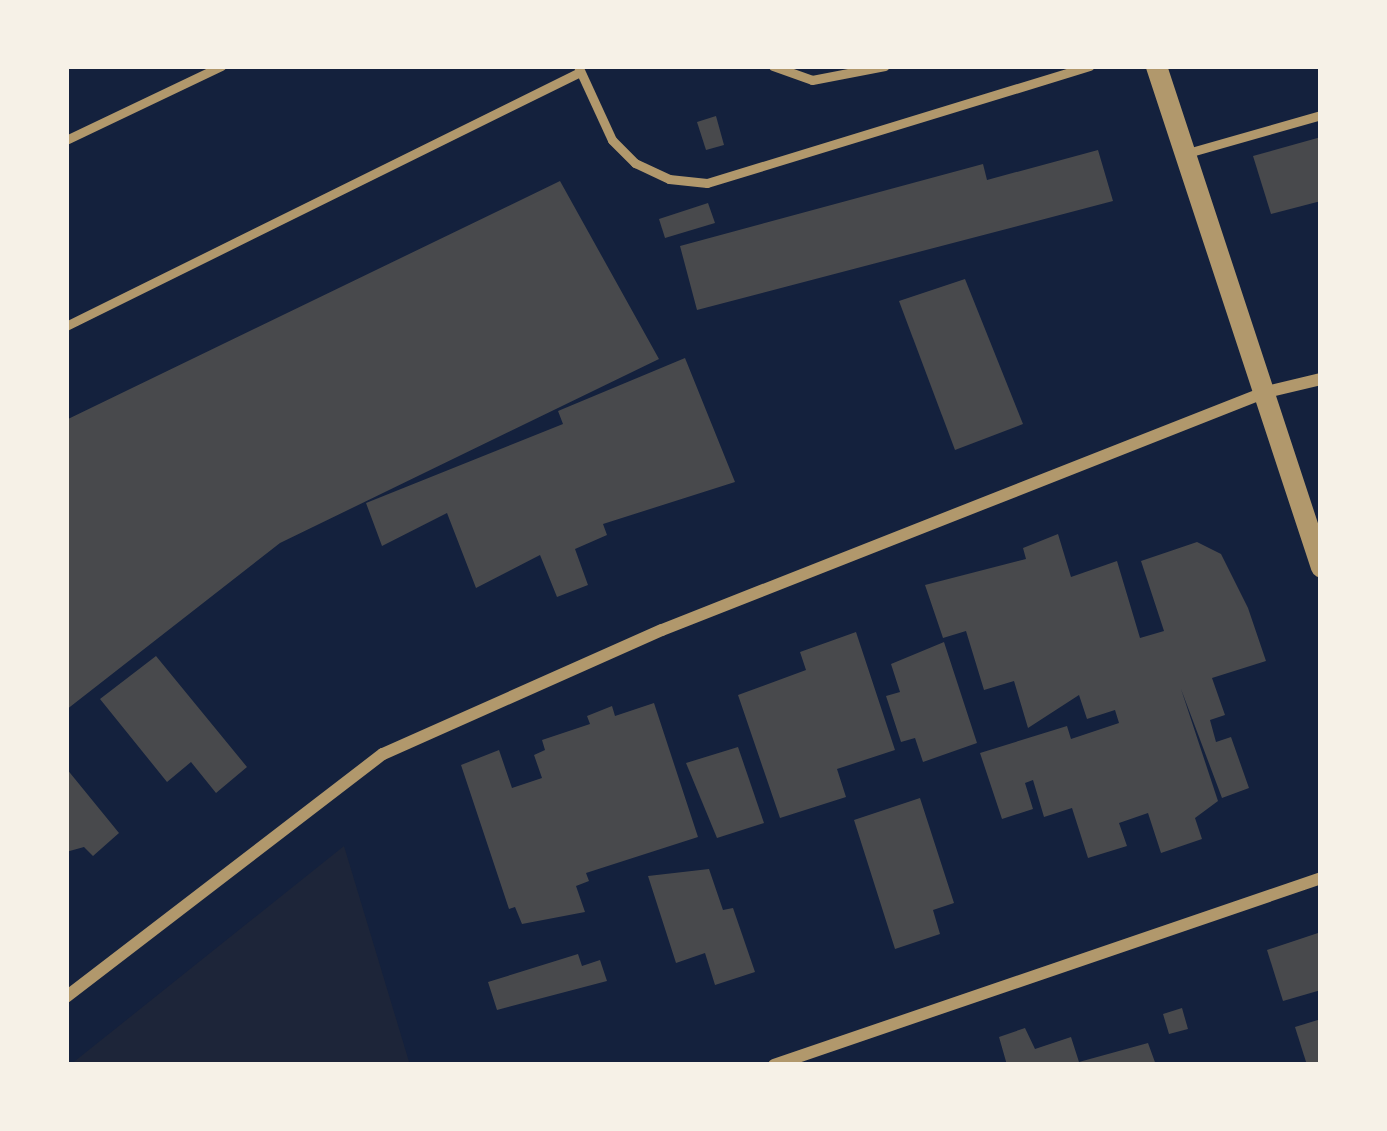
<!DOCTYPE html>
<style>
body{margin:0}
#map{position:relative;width:1387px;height:1131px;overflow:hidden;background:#14213d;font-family:"IBM Plex Sans",sans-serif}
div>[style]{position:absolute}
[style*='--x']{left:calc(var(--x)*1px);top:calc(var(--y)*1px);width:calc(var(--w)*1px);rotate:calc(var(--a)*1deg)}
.green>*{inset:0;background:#1d2539}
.building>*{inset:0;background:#48494c}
.service>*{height:9px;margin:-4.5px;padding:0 4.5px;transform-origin:4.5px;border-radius:4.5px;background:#b1986c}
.minor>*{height:12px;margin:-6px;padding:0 6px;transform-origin:6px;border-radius:6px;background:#b1986c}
.tertiary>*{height:21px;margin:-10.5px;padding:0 10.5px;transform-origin:10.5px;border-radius:10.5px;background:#b1986c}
span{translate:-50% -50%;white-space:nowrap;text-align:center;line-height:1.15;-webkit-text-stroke:12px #f6f1e7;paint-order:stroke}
.frame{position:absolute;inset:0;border:69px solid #f6f1e7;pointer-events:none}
</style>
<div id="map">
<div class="green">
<div style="clip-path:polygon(344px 846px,410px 1065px,70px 1065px)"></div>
</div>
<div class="building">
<div style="clip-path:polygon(716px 116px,724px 145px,706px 150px,697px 122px)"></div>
<div style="clip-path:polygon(1321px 137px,1321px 201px,1271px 214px,1253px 156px)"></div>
<div style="clip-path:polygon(1098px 150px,1113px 201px,697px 310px,680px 246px,983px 164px,987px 180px)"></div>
<div style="clip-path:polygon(560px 181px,659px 359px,280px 543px,66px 710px,66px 420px)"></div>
<div style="clip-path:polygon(708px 203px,715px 223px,665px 238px,659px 219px)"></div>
<div style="clip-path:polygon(965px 279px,1023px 424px,955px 450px,899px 301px)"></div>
<div style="clip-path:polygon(685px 358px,735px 482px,603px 524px,607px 535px,575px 549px,588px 585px,557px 597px,540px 555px,476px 588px,447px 513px,382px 546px,366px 503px,563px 424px,558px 411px)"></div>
<div style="clip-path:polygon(1058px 534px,1071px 577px,1117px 561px,1140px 638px,1164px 631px,1141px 561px,1197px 542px,1221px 554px,1248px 608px,1266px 661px,1212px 678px,1225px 715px,1210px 720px,1216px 742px,1231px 737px,1249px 788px,1222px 798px,1181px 689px,1218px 801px,1195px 818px,1202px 839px,1161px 853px,1148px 813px,1119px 823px,1127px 846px,1088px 858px,1072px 808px,1044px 817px,1033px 780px,1025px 783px,1033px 809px,1002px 819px,980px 753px,1067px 726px,1071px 739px,1119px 723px,1115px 710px,1087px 719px,1079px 695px,1028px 728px,1014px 681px,984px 690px,966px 631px,943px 638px,925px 585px,1026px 559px,1023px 548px)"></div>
<div style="clip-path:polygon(856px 632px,895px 750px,837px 769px,846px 797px,780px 818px,738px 695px,806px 670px,800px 652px)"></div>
<div style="clip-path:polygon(944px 642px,977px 743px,923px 762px,915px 738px,901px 742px,886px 696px,900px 692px,891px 664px)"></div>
<div style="clip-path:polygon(156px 656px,247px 767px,216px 793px,191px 762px,167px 782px,100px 699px)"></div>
<div style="clip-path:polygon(654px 703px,698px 837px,586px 873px,589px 881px,576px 886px,585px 912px,522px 924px,515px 907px,509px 909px,461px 765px,499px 750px,512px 788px,542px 778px,534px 755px,545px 750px,542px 740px,590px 724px,587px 716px,612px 706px,615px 716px)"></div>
<div style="clip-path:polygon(738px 747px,764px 823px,717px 838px,686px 763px)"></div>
<div style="clip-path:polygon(66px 768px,119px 833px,93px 856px,84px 847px,66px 852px)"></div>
<div style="clip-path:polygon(920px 798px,954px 903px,933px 910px,940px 934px,895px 949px,854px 820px)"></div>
<div style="clip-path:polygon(709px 869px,723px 910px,733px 908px,755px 972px,715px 985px,705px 953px,676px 963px,648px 876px)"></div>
<div style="clip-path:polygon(1321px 932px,1321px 990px,1283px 1001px,1267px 950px)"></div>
<div style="clip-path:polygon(578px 954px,582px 966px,600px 960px,607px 981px,497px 1010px,488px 982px)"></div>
<div style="clip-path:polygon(1182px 1008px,1188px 1029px,1169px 1034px,1163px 1014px)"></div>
<div style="clip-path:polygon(1321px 1019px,1321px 1065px,1307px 1065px,1295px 1027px)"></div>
<div style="clip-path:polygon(1025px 1028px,1035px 1049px,1071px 1037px,1079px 1062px,1148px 1043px,1156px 1065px,1007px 1065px,999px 1037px)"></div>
</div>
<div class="service">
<div style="--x:578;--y:66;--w:81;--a:65.3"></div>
<div style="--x:612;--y:140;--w:33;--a:45"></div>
<div style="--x:635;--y:163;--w:38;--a:25"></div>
<div style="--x:669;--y:179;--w:38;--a:6"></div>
<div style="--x:707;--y:183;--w:400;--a:-17"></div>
<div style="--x:773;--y:66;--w:41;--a:19.7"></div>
<div style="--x:812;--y:80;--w:74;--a:-10.9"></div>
<div style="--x:66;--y:140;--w:172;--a:-25.5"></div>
<div style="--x:1184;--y:154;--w:142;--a:-15.9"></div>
<div style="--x:66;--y:326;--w:573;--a:-26.3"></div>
</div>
<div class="minor">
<div style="--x:66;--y:997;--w:399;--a:-37.5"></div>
<div style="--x:383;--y:754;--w:305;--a:-24"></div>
<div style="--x:662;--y:630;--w:649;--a:-21.51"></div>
<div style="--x:1266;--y:392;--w:57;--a:-13.3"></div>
<div style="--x:774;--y:1065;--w:578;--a:-18.87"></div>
</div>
<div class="tertiary">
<div style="--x:1156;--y:66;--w:527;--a:71.77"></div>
</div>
<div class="frame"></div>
</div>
